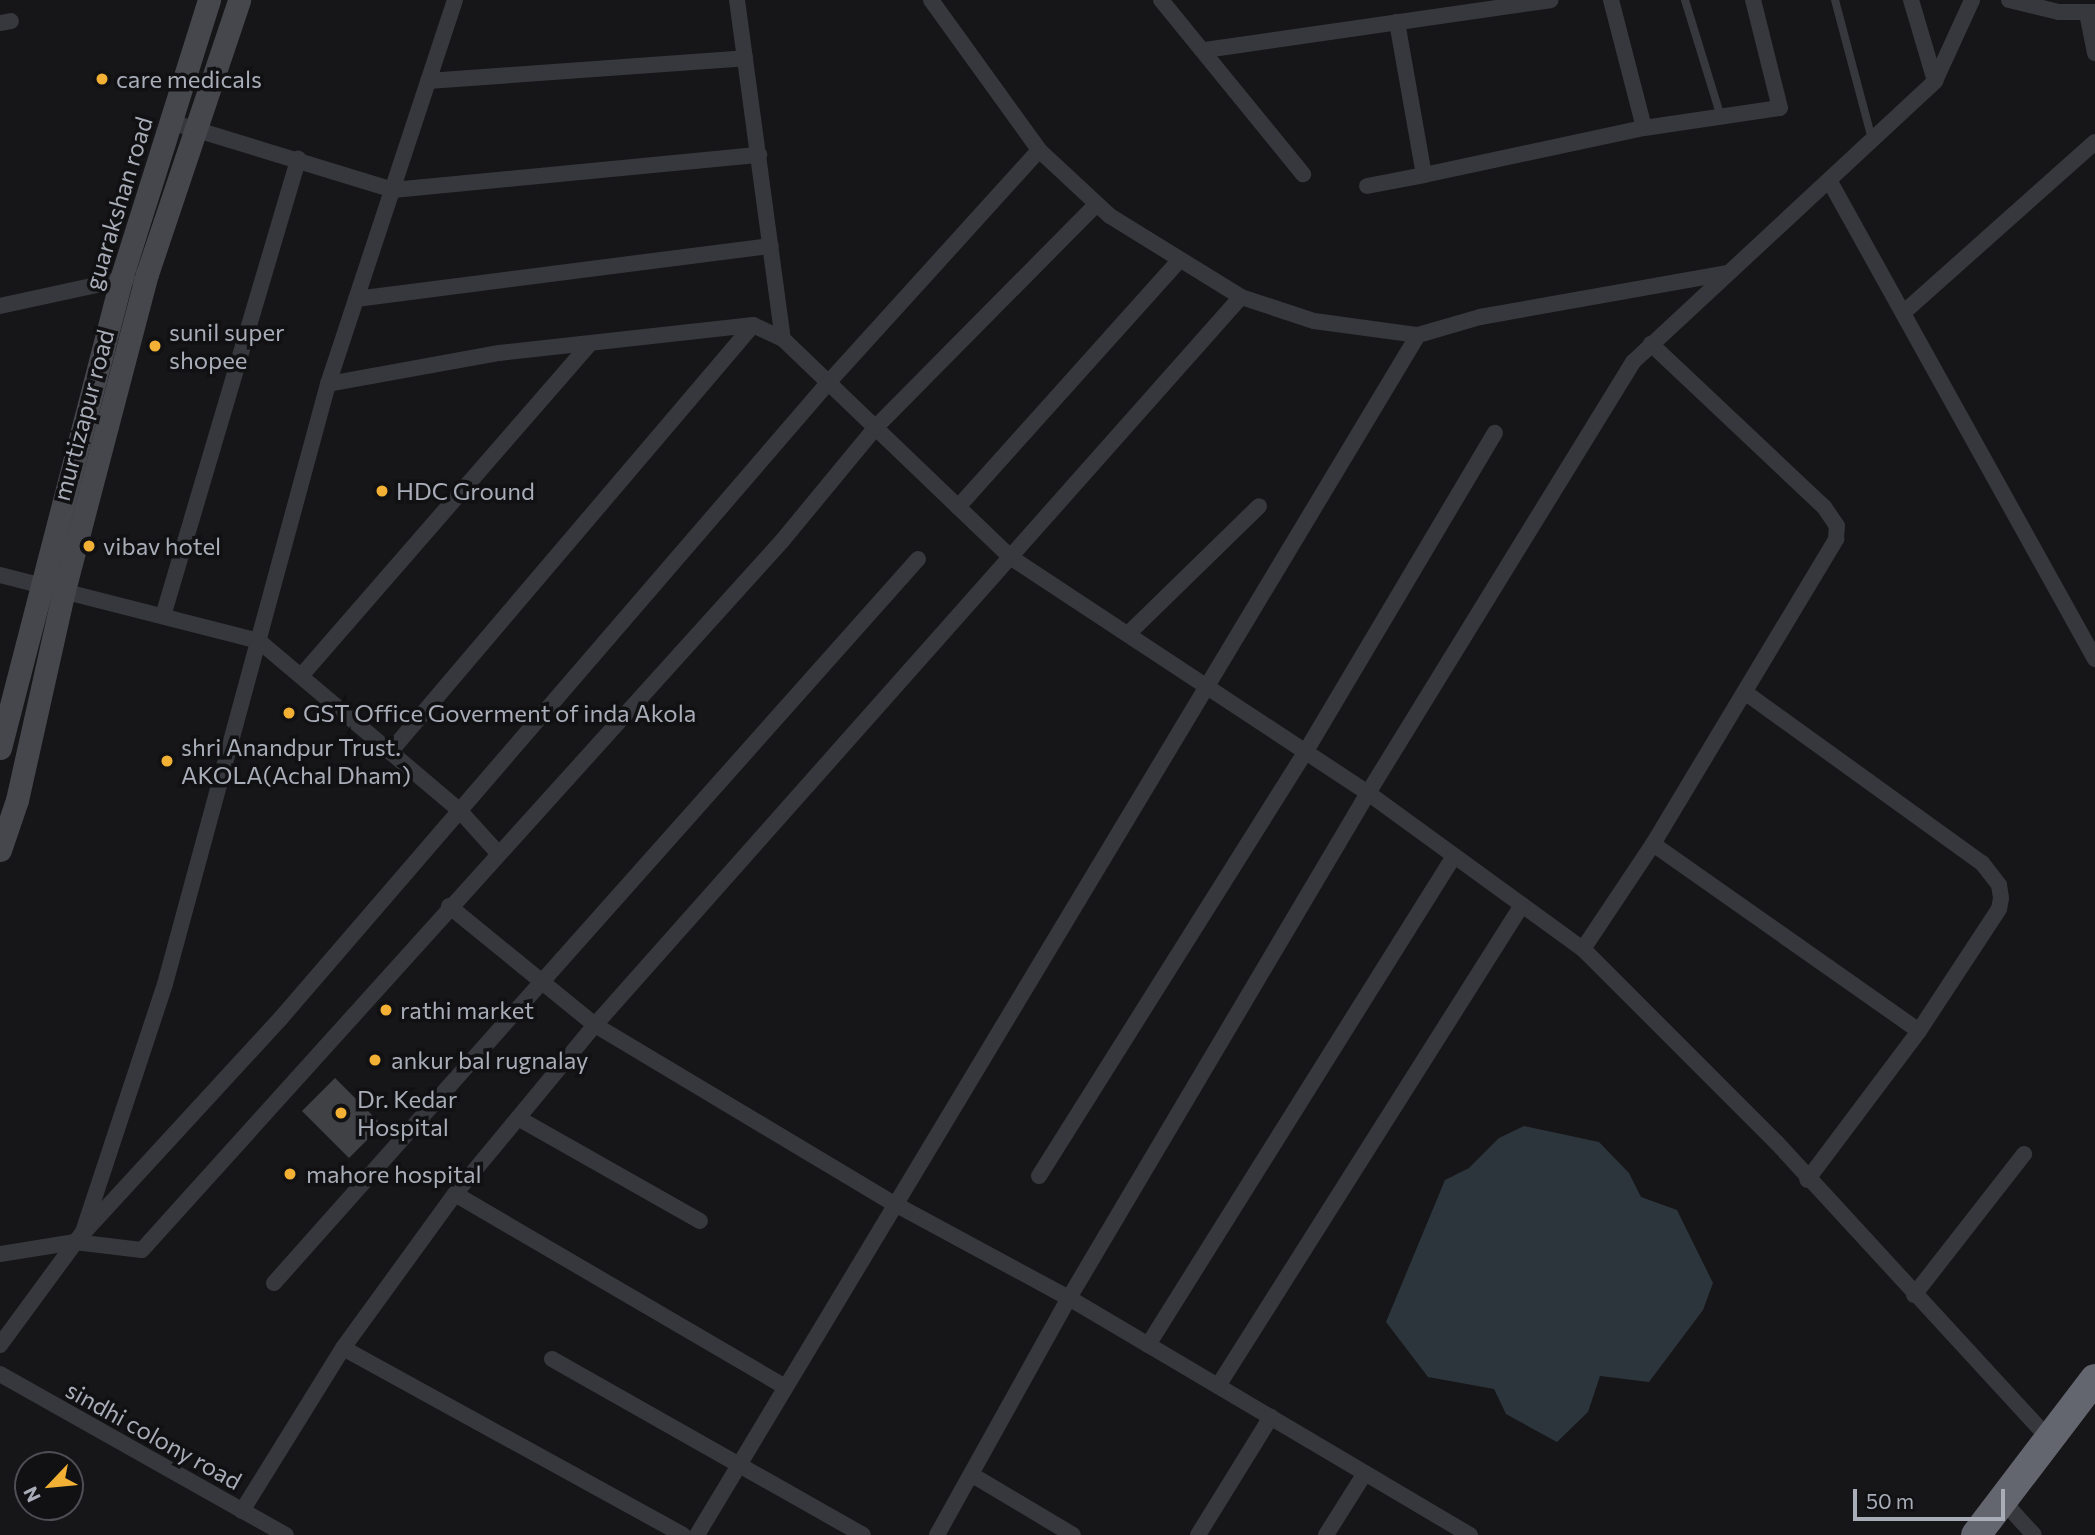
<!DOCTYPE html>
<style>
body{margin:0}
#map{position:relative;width:2095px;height:1535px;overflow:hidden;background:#161618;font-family:Commissioner,sans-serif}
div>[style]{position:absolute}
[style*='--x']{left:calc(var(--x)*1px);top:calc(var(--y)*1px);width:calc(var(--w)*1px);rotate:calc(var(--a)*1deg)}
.water>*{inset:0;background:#2c353c}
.building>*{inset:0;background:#404145}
.lane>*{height:8px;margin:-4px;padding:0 4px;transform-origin:4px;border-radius:4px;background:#37383d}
.street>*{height:16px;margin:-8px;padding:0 8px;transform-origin:8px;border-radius:8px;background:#37383d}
.secondary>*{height:23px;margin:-11.5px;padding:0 11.5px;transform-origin:11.5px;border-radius:11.5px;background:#45474d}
.highway>*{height:30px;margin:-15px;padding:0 15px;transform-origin:15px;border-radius:15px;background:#63666e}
.dots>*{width:19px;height:19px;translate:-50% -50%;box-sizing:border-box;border:4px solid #111113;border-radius:50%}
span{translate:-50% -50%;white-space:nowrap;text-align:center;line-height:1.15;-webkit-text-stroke:7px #111113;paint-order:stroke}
.poi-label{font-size:24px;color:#a8adb8}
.left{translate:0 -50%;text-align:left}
.street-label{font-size:24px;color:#a8adb8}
.north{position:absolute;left:14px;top:1451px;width:70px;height:70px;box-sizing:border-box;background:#111113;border:2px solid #4d4f55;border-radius:50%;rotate:244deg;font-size:19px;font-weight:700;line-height:28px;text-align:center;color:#a8adb8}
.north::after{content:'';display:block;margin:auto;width:24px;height:32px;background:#f2b134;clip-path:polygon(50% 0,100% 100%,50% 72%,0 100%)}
.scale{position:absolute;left:1853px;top:1489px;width:152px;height:32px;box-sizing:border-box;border:4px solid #a8adb8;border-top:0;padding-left:9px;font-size:21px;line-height:24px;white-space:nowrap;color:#a8adb8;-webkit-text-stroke:5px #111113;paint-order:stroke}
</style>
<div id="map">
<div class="water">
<div style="clip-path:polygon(1524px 1126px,1599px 1142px,1629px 1173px,1641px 1197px,1677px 1210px,1713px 1283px,1703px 1310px,1649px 1382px,1600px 1376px,1588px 1412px,1557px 1442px,1506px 1414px,1494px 1389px,1428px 1377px,1386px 1322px,1445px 1180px,1469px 1168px,1499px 1138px)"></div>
</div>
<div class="building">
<div style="clip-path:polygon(335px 1078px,382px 1125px,349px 1158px,302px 1111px)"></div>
</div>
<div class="lane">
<div style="--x:1685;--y:0;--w:122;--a:72.9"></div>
<div style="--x:1835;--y:0;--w:144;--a:75.1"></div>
</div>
<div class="street">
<div style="--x:737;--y:0;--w:342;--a:82.3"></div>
<div style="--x:931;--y:0;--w:185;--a:54.2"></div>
<div style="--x:1039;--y:150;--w:97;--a:42.9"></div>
<div style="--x:1110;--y:216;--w:154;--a:31.7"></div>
<div style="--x:1241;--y:297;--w:77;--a:18.2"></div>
<div style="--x:1314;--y:321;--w:105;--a:7.7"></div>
<div style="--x:1418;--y:335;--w:65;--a:-16.2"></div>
<div style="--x:1480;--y:317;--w:252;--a:-10.1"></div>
<div style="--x:1161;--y:0;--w:225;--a:50.8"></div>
<div style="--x:1611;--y:0;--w:132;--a:75.5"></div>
<div style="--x:1911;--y:0;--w:84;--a:73.5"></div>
<div style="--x:2009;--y:0;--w:51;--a:13.5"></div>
<div style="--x:2059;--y:12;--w:36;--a:0"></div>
<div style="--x:2087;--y:13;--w:41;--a:78.7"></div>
<div style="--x:1397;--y:22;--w:155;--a:80"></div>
<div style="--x:1424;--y:175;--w:225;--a:-12.1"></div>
<div style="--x:1644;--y:128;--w:137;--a:-8.4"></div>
<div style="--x:1780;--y:108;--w:111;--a:-104"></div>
<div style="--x:0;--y:23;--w:11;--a:-10"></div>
<div style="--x:1205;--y:50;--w:349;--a:-8.2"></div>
<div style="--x:428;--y:81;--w:318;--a:-4.1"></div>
<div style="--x:171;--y:122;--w:232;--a:17"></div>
<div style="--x:393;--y:190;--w:368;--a:-5.5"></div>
<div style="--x:1829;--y:180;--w:548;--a:60.96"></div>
<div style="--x:1367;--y:186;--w:58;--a:-10.9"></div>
<div style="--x:356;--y:299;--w:418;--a:-7.3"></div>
<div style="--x:0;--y:306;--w:131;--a:-12.3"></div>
<div style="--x:1903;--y:313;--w:257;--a:-41.7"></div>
<div style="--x:328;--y:384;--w:174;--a:-10.3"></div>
<div style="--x:499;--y:353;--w:256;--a:-6.3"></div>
<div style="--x:753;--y:325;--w:33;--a:25"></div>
<div style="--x:783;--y:339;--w:315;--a:43.8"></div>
<div style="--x:1010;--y:557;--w:429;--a:33.4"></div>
<div style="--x:1368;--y:793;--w:266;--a:36"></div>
<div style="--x:1583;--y:949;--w:274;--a:45"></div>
<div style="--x:1777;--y:1143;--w:402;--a:47.4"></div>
<div style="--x:958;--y:507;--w:332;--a:-48.1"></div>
<div style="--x:0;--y:575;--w:267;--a:14.3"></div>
<div style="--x:259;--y:641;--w:263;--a:40.2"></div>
<div style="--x:460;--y:811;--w:55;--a:47.9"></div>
<div style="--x:163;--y:616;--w:477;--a:-73.5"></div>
<div style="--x:1128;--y:634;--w:183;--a:-44.3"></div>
<div style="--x:301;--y:676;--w:441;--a:-49"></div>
<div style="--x:1746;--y:693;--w:291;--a:35.8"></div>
<div style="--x:1982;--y:863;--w:28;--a:52"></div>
<div style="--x:1999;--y:885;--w:13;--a:81"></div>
<div style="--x:2001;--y:898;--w:11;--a:100"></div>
<div style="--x:1999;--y:909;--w:146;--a:123.3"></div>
<div style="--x:1919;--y:1031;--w:186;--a:126.9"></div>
<div style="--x:390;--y:752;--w:560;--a:-49.63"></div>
<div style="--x:1653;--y:844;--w:325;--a:35.1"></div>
<div style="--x:449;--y:906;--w:188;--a:39.2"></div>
<div style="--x:595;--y:1025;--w:347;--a:30.9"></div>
<div style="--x:893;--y:1203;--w:200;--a:28.4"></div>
<div style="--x:1069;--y:1298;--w:466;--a:30.6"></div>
<div style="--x:1583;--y:949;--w:126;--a:-56.3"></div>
<div style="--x:1653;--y:844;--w:356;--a:-59"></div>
<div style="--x:1836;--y:539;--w:13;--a:-86"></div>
<div style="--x:1837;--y:526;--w:23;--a:-124"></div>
<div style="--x:1824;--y:507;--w:238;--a:-136.7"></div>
<div style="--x:518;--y:1118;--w:209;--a:29.5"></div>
<div style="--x:1039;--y:1176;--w:502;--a:-57.86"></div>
<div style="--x:1306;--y:751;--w:370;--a:-59.3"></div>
<div style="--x:455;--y:1194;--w:381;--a:30.3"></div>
<div style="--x:75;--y:1242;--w:304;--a:-47.4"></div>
<div style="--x:281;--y:1018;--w:838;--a:-49.26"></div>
<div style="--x:828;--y:383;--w:314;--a:-47.8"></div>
<div style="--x:0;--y:1254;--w:76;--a:-9.1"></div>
<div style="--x:75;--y:1242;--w:67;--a:6.8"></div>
<div style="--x:142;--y:1250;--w:955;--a:-47.93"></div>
<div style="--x:782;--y:541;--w:146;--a:-50.5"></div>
<div style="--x:875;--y:428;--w:315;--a:-45.3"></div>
<div style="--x:274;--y:1283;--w:969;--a:-48.35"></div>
<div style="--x:1914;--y:1295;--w:179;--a:-52"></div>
<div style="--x:0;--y:1345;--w:140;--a:-53.7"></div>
<div style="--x:83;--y:1232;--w:261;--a:-71.7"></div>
<div style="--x:165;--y:984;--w:622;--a:-74.8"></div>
<div style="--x:328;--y:384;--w:404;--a:-71.7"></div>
<div style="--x:1148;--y:1345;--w:577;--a:-57.96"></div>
<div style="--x:343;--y:1348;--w:388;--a:28.8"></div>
<div style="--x:552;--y:1359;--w:357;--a:29.5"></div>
<div style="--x:0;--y:1374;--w:328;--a:29.4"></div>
<div style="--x:1218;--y:1386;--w:569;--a:-57.71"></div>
<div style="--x:974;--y:1476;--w:115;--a:30.8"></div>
<div style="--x:2002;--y:1500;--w:47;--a:47.6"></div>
<div style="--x:242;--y:1511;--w:192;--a:-58.2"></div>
<div style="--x:343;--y:1348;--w:190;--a:-54"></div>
<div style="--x:455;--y:1194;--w:219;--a:-50.4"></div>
<div style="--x:595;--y:1025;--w:973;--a:-48.42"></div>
<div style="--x:697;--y:1535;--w:1400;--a:-59"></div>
<div style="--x:937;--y:1535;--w:271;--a:-60.9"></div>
<div style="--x:1069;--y:1298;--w:587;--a:-59.37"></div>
<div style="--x:1368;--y:793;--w:506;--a:-58.41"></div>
<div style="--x:1633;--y:362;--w:413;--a:-42.9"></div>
<div style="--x:1935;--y:81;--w:89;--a:-65.4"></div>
<div style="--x:1198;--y:1535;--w:139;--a:-58.3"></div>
<div style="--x:1326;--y:1535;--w:73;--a:-57.8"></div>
</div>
<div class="secondary">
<div style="--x:0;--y:748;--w:484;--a:-75.5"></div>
<div style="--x:121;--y:279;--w:293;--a:-72.5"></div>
<div style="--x:0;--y:850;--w:53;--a:-71.2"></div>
<div style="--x:17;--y:800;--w:215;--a:-77.4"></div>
<div style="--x:64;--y:590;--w:327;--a:-75.3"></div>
<div style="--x:147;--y:274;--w:289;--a:-71.4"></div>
</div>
<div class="highway">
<div style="--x:1976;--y:1535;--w:196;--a:-52.7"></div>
</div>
<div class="dots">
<div style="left:102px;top:79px;background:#f2b134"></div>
<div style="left:155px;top:346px;background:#f2b134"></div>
<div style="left:382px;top:491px;background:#f2b134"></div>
<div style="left:89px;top:546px;background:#f2b134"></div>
<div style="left:289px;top:713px;background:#f2b134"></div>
<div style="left:167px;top:761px;background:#f2b134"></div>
<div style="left:386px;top:1010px;background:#f2b134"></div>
<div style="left:375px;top:1060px;background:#f2b134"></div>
<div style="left:341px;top:1113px;background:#f2b134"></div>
<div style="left:290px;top:1174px;background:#f2b134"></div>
</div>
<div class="poi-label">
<span class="left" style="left:116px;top:79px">care medicals</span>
<span class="left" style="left:169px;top:346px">sunil super<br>shopee</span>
<span class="left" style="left:396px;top:491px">HDC Ground</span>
<span class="left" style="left:103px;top:546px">vibav hotel</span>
<span class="left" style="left:303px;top:713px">GST Office Goverment of inda Akola</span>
<span class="left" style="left:181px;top:761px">shri Anandpur Trust.<br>AKOLA(Achal Dham)</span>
<span class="left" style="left:400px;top:1010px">rathi market</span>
<span class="left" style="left:391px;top:1060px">ankur bal rugnalay</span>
<span class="left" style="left:357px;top:1113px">Dr. Kedar<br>Hospital</span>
<span class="left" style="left:306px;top:1174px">mahore hospital</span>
</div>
<div class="street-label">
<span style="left:118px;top:203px;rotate:-73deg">guarakshan road</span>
<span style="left:83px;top:415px;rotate:-75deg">murtizapur road</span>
<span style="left:154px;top:1435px;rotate:29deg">sindhi colony road</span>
</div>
<div class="north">N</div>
<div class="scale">50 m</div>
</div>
